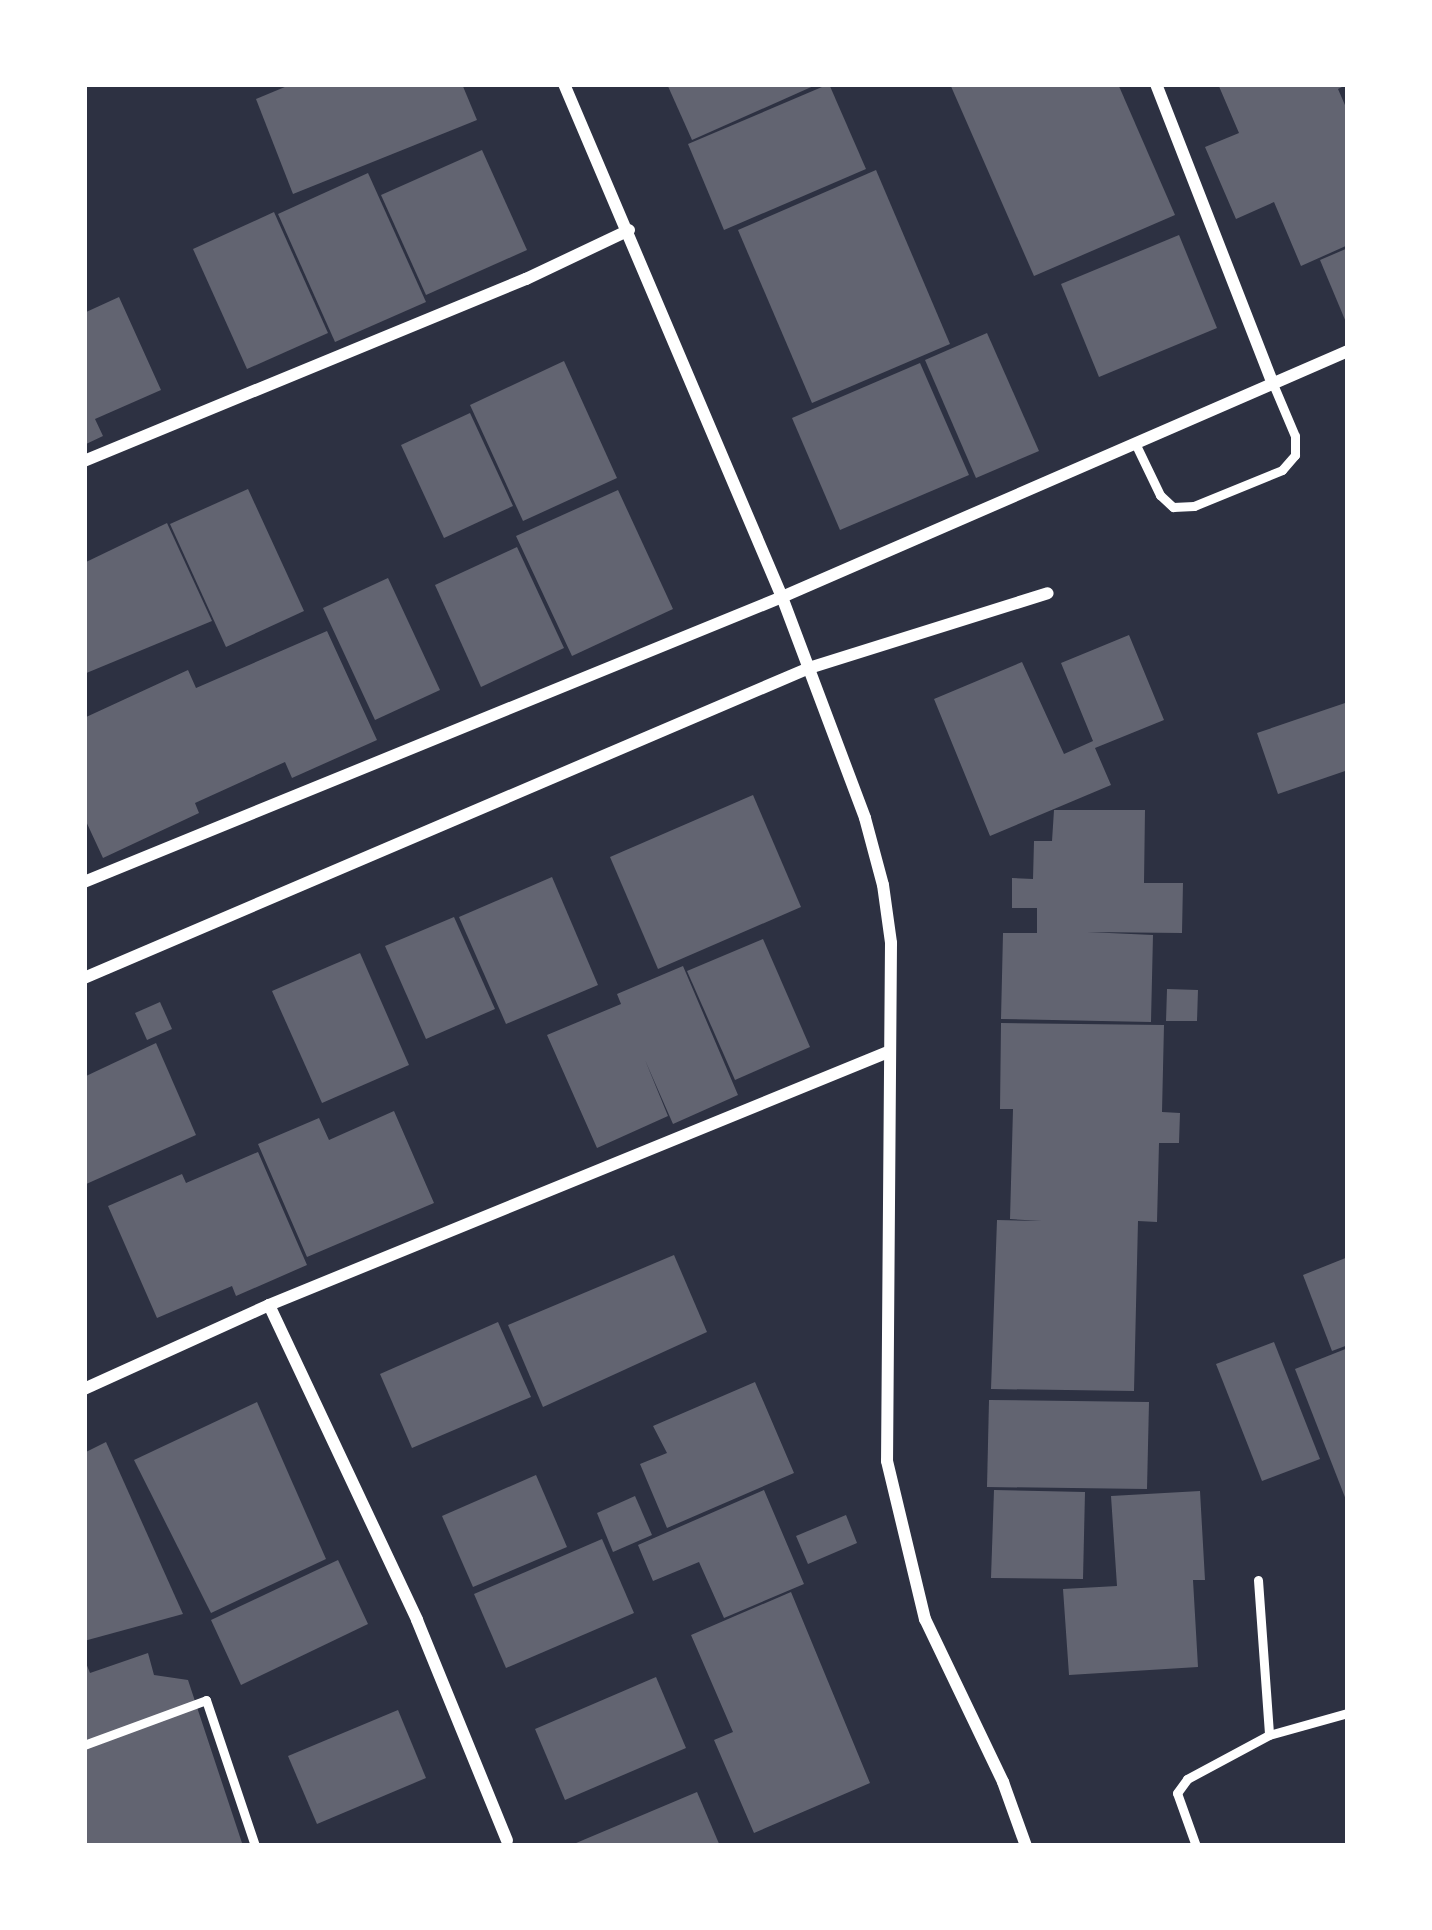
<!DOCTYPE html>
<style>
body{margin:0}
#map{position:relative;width:1432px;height:1930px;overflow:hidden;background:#2d3142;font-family:"PT Sans Narrow",sans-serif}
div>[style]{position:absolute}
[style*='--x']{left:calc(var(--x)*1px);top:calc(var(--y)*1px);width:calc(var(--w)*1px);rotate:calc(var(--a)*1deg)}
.building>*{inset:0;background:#626471}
.service>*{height:9px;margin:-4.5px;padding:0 4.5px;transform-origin:4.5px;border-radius:4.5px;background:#fff}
.minor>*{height:12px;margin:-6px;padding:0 6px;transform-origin:6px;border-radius:6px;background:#fff}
span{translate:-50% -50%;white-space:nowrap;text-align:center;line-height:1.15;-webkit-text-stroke:12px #fff;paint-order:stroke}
.frame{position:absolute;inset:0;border:87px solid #fff;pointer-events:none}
</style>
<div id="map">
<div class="building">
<div style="clip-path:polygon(292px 84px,462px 84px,477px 120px,293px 194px,256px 99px)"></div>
<div style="clip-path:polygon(667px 84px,818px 84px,692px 140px)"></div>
<div style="clip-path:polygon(829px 84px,866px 169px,724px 230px,688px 144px)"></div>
<div style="clip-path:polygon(950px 84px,1118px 84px,1175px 215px,1034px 276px)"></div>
<div style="clip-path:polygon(1218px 84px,1348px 84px,1338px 89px,1348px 112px,1348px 245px,1301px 266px,1274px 202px,1236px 219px,1205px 147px,1239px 133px)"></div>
<div style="clip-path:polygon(482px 150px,527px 250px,426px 295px,381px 195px)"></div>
<div style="clip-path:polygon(876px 170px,950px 344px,812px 403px,738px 230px)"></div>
<div style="clip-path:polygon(368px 173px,426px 302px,335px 342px,278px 214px)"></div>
<div style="clip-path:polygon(274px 212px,328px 333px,247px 369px,193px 249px)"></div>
<div style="clip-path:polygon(1179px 235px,1217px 328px,1099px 377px,1061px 284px)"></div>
<div style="clip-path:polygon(1348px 248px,1348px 327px,1320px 260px)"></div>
<div style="clip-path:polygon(119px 297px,161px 390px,95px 419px,103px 436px,84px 445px,84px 313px)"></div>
<div style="clip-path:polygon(987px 333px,1039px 451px,976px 478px,925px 360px)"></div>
<div style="clip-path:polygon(564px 361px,617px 478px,523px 521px,470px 405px)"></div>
<div style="clip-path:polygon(920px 363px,969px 475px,840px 530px,792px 418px)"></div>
<div style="clip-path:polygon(470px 413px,513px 506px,444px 538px,401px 445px)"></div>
<div style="clip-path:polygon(248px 489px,304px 611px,226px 647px,170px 524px)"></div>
<div style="clip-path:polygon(618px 490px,673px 609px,572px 656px,516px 536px)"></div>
<div style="clip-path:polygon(167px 523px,212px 621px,84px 674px,84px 563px)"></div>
<div style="clip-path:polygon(517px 547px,564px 648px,481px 687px,435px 585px)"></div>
<div style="clip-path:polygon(388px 578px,440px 690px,375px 720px,323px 608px)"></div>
<div style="clip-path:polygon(327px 631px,377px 740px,292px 778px,285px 762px,195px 803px,199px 813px,103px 858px,84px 817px,84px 718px,188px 670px,196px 688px)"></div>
<div style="clip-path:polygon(1129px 635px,1164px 720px,1095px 748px,1111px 785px,990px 836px,934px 699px,1022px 662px,1064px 754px,1093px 741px,1061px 663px)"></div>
<div style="clip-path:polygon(1348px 702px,1348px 770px,1278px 794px,1257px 733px)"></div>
<div style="clip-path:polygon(753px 795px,801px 907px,658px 969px,610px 857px)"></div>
<div style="clip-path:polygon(1054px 810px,1145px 810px,1144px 883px,1183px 883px,1182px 933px,1087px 932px,1153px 935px,1151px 1022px,1001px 1019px,1003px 933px,1037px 933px,1037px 908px,1012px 908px,1012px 878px,1033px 879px,1034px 841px,1052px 841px)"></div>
<div style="clip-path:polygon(552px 877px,598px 985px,506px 1024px,459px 917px)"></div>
<div style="clip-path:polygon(454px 917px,495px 1009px,426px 1039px,385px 946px)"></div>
<div style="clip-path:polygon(763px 939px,810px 1047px,735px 1080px,687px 971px)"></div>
<div style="clip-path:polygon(360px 953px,409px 1065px,322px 1103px,272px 991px)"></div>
<div style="clip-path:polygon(683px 966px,738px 1095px,673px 1124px,645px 1060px,668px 1116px,597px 1148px,547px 1035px,621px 1004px,617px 994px)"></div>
<div style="clip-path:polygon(1167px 989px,1198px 990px,1197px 1021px,1166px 1021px)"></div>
<div style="clip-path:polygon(160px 1002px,172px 1029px,147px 1040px,135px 1013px)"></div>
<div style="clip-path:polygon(1001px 1023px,1164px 1025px,1162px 1112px,1180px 1113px,1179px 1143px,1159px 1143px,1157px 1222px,1138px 1221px,1134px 1391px,991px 1389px,997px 1220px,1042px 1221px,1010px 1219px,1013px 1109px,1000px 1109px)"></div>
<div style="clip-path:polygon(156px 1043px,196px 1135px,84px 1185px,84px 1077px)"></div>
<div style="clip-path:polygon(394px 1111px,434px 1203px,307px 1257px,258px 1144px,319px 1118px,329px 1140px)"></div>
<div style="clip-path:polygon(258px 1152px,307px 1265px,236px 1296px,232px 1286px,157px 1318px,108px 1206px,182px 1174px,186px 1183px)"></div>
<div style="clip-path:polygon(674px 1255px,707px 1332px,543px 1407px,508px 1325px)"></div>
<div style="clip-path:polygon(1348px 1257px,1348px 1345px,1332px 1351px,1303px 1275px)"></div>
<div style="clip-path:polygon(498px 1322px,531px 1397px,412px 1448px,380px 1374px)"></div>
<div style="clip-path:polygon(1274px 1342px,1320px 1459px,1262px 1481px,1216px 1364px)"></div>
<div style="clip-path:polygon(1348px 1348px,1348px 1505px,1295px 1369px)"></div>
<div style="clip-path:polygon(755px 1382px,794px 1473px,667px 1528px,640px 1464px,667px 1453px,653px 1426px)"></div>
<div style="clip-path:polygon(989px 1400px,1149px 1402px,1147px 1489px,987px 1487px)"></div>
<div style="clip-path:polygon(257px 1402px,326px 1559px,211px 1613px,134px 1460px)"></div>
<div style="clip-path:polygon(106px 1442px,183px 1614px,84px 1641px,84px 1453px)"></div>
<div style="clip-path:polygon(536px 1475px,567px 1547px,473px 1587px,442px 1516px)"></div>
<div style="clip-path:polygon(764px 1490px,804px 1584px,724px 1618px,699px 1562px,653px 1581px,638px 1545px)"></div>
<div style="clip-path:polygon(994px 1490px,1085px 1492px,1083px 1579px,991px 1578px)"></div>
<div style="clip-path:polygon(1200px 1491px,1205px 1580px,1193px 1580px,1198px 1667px,1069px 1675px,1063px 1589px,1117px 1586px,1111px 1496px)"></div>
<div style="clip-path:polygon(635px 1496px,652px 1535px,613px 1552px,597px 1513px)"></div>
<div style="clip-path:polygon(846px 1515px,857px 1543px,808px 1564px,796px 1536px)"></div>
<div style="clip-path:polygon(602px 1539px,634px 1613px,506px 1668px,474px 1594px)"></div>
<div style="clip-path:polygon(338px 1560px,368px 1624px,241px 1685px,211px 1620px)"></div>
<div style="clip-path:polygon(791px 1592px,870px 1783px,754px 1833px,714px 1740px,733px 1732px,691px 1635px)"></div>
<div style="clip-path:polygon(148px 1653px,154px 1675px,188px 1680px,243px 1846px,84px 1846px,84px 1658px,90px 1673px)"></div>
<div style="clip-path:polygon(656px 1677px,686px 1748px,565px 1800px,535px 1729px)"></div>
<div style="clip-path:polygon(398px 1710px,426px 1778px,317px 1824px,288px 1756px)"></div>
<div style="clip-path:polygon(697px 1792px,720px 1846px,569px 1846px)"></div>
</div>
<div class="service">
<div style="--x:1135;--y:443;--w:58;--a:64.3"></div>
<div style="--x:1160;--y:495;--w:18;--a:43"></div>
<div style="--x:1173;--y:507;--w:21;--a:-3"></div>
<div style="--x:1194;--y:506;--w:95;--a:-22.2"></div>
<div style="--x:1282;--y:470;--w:20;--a:-49"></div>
<div style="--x:1295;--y:455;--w:19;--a:-90"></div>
<div style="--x:1295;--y:436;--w:56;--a:-112.9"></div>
<div style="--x:1258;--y:1580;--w:155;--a:85.9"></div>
<div style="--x:84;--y:1745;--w:130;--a:-20.2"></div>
<div style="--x:206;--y:1700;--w:154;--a:71.4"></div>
<div style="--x:1196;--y:1846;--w:56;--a:-109.7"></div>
<div style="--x:1177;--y:1793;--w:17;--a:-54"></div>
<div style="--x:1187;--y:1779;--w:93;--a:-28.2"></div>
<div style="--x:1269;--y:1735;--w:82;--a:-15.6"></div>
</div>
<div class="minor">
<div style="--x:564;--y:84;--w:557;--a:66.98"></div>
<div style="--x:782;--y:597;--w:236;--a:69.4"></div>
<div style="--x:865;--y:818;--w:69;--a:75"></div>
<div style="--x:883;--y:885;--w:59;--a:82.1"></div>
<div style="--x:891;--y:943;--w:518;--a:90.44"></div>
<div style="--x:887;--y:1461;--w:163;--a:76.5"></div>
<div style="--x:925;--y:1619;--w:181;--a:64.4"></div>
<div style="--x:1003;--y:1782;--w:68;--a:70.2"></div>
<div style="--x:1156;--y:84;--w:322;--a:68.7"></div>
<div style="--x:84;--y:461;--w:478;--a:-22.4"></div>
<div style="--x:526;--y:279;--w:114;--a:-25.4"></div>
<div style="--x:84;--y:882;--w:754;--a:-22.21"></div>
<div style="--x:782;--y:597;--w:617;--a:-23.49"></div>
<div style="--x:84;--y:978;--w:788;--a:-23.15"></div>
<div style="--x:809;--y:668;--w:250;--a:-17.4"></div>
<div style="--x:269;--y:1305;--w:348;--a:64.8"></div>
<div style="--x:417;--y:1620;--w:238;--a:67.8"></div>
<div style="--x:84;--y:1389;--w:203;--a:-24.4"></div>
<div style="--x:269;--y:1305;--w:669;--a:-22.23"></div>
</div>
<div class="frame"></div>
</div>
